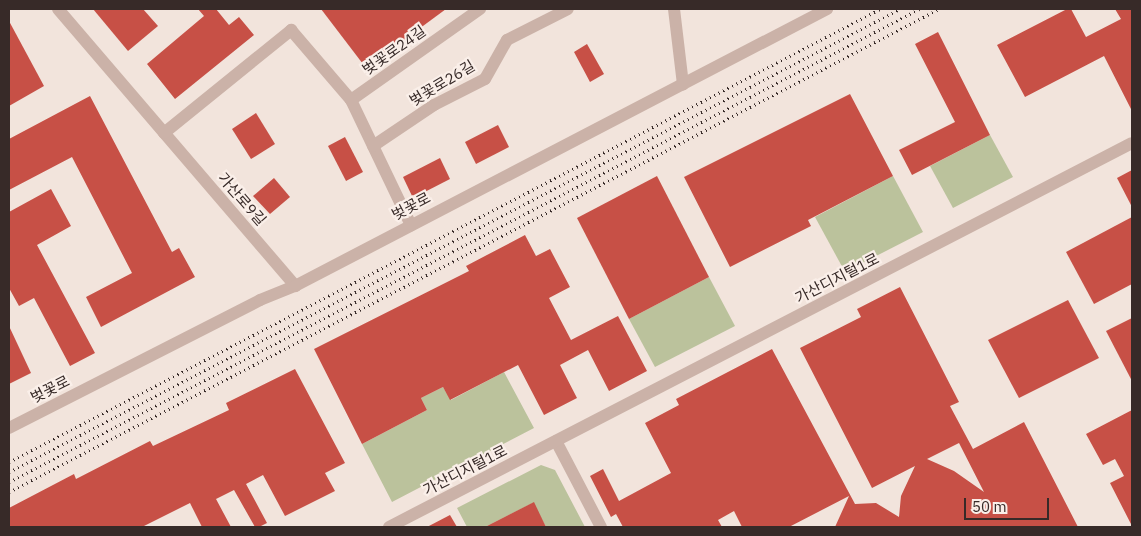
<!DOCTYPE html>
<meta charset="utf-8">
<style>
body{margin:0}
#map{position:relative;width:1141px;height:536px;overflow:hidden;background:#f2e4dc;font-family:"IBM Plex Sans","Noto Sans KR",sans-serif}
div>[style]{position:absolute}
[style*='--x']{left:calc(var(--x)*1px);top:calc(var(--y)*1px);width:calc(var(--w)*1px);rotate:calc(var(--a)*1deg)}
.green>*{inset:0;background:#bbc29c}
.building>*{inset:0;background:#c75046}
.minor>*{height:12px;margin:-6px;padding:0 6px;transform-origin:6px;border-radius:6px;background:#cbb2a8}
.rail>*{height:3px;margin-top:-1.5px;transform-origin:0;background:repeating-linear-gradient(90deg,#372a28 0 1px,transparent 0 5px)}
span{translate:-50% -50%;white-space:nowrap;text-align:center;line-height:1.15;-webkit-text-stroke:4.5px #faefe9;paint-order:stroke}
.street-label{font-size:15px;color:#372a28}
.frame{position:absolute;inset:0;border:10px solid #372a28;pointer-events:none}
.scale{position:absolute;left:964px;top:498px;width:85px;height:22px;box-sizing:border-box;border:2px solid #372a28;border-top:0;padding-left:6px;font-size:15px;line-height:18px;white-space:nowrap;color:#372a28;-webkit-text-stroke:4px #faefe9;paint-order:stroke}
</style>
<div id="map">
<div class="green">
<div style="clip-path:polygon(990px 135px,1013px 177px,953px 208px,930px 166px)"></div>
<div style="clip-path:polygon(893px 176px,923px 232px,845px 272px,815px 217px)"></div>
<div style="clip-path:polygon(709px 277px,735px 326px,655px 367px,629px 319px)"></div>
<div style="clip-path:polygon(504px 372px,534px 428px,392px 502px,362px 444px,427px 410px,421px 398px,443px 387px,451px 400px)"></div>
<div style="clip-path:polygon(541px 465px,555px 470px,585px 527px,546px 527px,533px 503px,485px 527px,467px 527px,457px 508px)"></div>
</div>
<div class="building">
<div style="clip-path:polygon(93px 9px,143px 9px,158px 26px,128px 51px)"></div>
<div style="clip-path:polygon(198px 9px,216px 9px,229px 25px,239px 17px,254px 35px,175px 99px,147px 64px,204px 16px)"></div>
<div style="clip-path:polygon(321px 9px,446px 9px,366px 68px)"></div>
<div style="clip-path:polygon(1067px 9px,1071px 9px,1086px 37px,1121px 19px,1115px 9px,1132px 9px,1132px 111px,1104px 56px,1025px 97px,997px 45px)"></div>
<div style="clip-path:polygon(9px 21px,44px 86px,9px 106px)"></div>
<div style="clip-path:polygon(938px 32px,990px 135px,912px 175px,899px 150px,955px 122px,915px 44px)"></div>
<div style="clip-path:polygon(587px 44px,604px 74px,590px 82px,574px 52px)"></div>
<div style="clip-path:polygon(850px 94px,893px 176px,808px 220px,811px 226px,730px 267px,684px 177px)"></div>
<div style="clip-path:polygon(90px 96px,172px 252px,179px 248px,195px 277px,101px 327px,86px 297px,132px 273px,72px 157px,9px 190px,9px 139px)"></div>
<div style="clip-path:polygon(256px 113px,275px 144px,251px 159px,232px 129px)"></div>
<div style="clip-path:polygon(498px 125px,509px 147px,476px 164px,465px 142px)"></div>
<div style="clip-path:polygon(345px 137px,363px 172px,346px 181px,328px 146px)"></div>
<div style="clip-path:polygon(440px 158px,450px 179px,413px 198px,403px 177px)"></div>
<div style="clip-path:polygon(1132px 170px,1132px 207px,1117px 178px)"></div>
<div style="clip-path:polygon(657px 176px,709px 277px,629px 319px,577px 218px)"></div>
<div style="clip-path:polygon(274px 178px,290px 197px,270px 214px,253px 196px)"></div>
<div style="clip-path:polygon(51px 189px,71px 226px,37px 245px,95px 353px,70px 366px,34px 298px,19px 306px,9px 288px,9px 212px)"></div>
<div style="clip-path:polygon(1132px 217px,1132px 284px,1094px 304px,1066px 252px)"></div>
<div style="clip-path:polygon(525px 235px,536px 256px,550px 249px,570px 287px,549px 298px,571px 340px,618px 316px,647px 371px,609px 391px,588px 350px,560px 365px,577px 398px,544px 415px,518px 365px,450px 400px,443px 387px,421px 398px,427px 410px,362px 444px,314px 349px,469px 271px,466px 266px)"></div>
<div style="clip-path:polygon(evenodd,900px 287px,959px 402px,950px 406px,973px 449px,1024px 422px,1078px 527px,835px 527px,849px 496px,789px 527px,742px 527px,734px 511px,718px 520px,722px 527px,623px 527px,616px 514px,611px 517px,590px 476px,603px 469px,619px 501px,671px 473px,645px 423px,679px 405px,676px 399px,772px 349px,855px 504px,876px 503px,899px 517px,901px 496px,915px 466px,872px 488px,800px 348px,861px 317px,857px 309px,900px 287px,959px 443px,984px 492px,954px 471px,927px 459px,959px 443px)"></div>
<div style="clip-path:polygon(1068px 300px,1099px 358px,1019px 398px,988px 340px)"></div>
<div style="clip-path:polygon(1132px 318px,1132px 381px,1106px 331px)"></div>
<div style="clip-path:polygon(9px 326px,31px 373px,9px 384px)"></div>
<div style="clip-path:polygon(295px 369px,345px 463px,325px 473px,335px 491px,285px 516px,263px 475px,246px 484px,267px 523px,259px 527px,255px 527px,234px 490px,216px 499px,231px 527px,202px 527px,190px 503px,142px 527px,9px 527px,9px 508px,74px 474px,76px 479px,150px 441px,153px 446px,229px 410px,226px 403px)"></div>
<div style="clip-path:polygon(1132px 410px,1132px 526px,1110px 483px,1124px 476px,1115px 459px,1103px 465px,1086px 434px)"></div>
<div style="clip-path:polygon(534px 502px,546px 527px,485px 527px)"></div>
<div style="clip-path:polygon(450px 515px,457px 527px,427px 527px)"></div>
</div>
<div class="minor">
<div style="--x:58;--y:9;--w:365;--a:49.4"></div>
<div style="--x:674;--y:9;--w:76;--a:83.2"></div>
<div style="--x:351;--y:100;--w:158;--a:-35.2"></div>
<div style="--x:164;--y:133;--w:164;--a:-39"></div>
<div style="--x:291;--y:30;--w:92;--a:49.4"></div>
<div style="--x:351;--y:100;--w:139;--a:64.4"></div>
<div style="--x:373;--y:146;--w:73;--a:-33.9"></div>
<div style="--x:434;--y:105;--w:57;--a:-27"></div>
<div style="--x:485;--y:79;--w:45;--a:-60.6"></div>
<div style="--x:507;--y:40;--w:68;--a:-26.9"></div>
<div style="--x:9;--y:428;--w:282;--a:-27"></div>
<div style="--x:260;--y:300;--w:38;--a:-22"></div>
<div style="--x:295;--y:286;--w:600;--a:-27.5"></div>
<div style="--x:556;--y:441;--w:97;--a:62.4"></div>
<div style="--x:389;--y:527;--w:836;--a:-27.33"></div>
</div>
<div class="rail">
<div style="--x:9;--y:462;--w:982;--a:-27.48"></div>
<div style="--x:9;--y:472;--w:1004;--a:-27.46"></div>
<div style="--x:9;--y:482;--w:1026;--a:-27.46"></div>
<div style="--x:9;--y:492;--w:1048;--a:-27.45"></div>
</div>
<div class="street-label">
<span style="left:394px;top:50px;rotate:-35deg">벚꽃로24길</span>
<span style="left:442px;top:83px;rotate:-31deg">벚꽃로26길</span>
<span style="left:242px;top:199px;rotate:49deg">가산로9길</span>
<span style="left:411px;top:206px;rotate:-28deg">벚꽃로</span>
<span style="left:837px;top:278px;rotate:-27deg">가산디지털1로</span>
<span style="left:50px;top:389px;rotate:-27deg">벚꽃로</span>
<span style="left:465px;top:470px;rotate:-27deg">가산디지털1로</span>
</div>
<div class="frame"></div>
<div class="scale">50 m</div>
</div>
